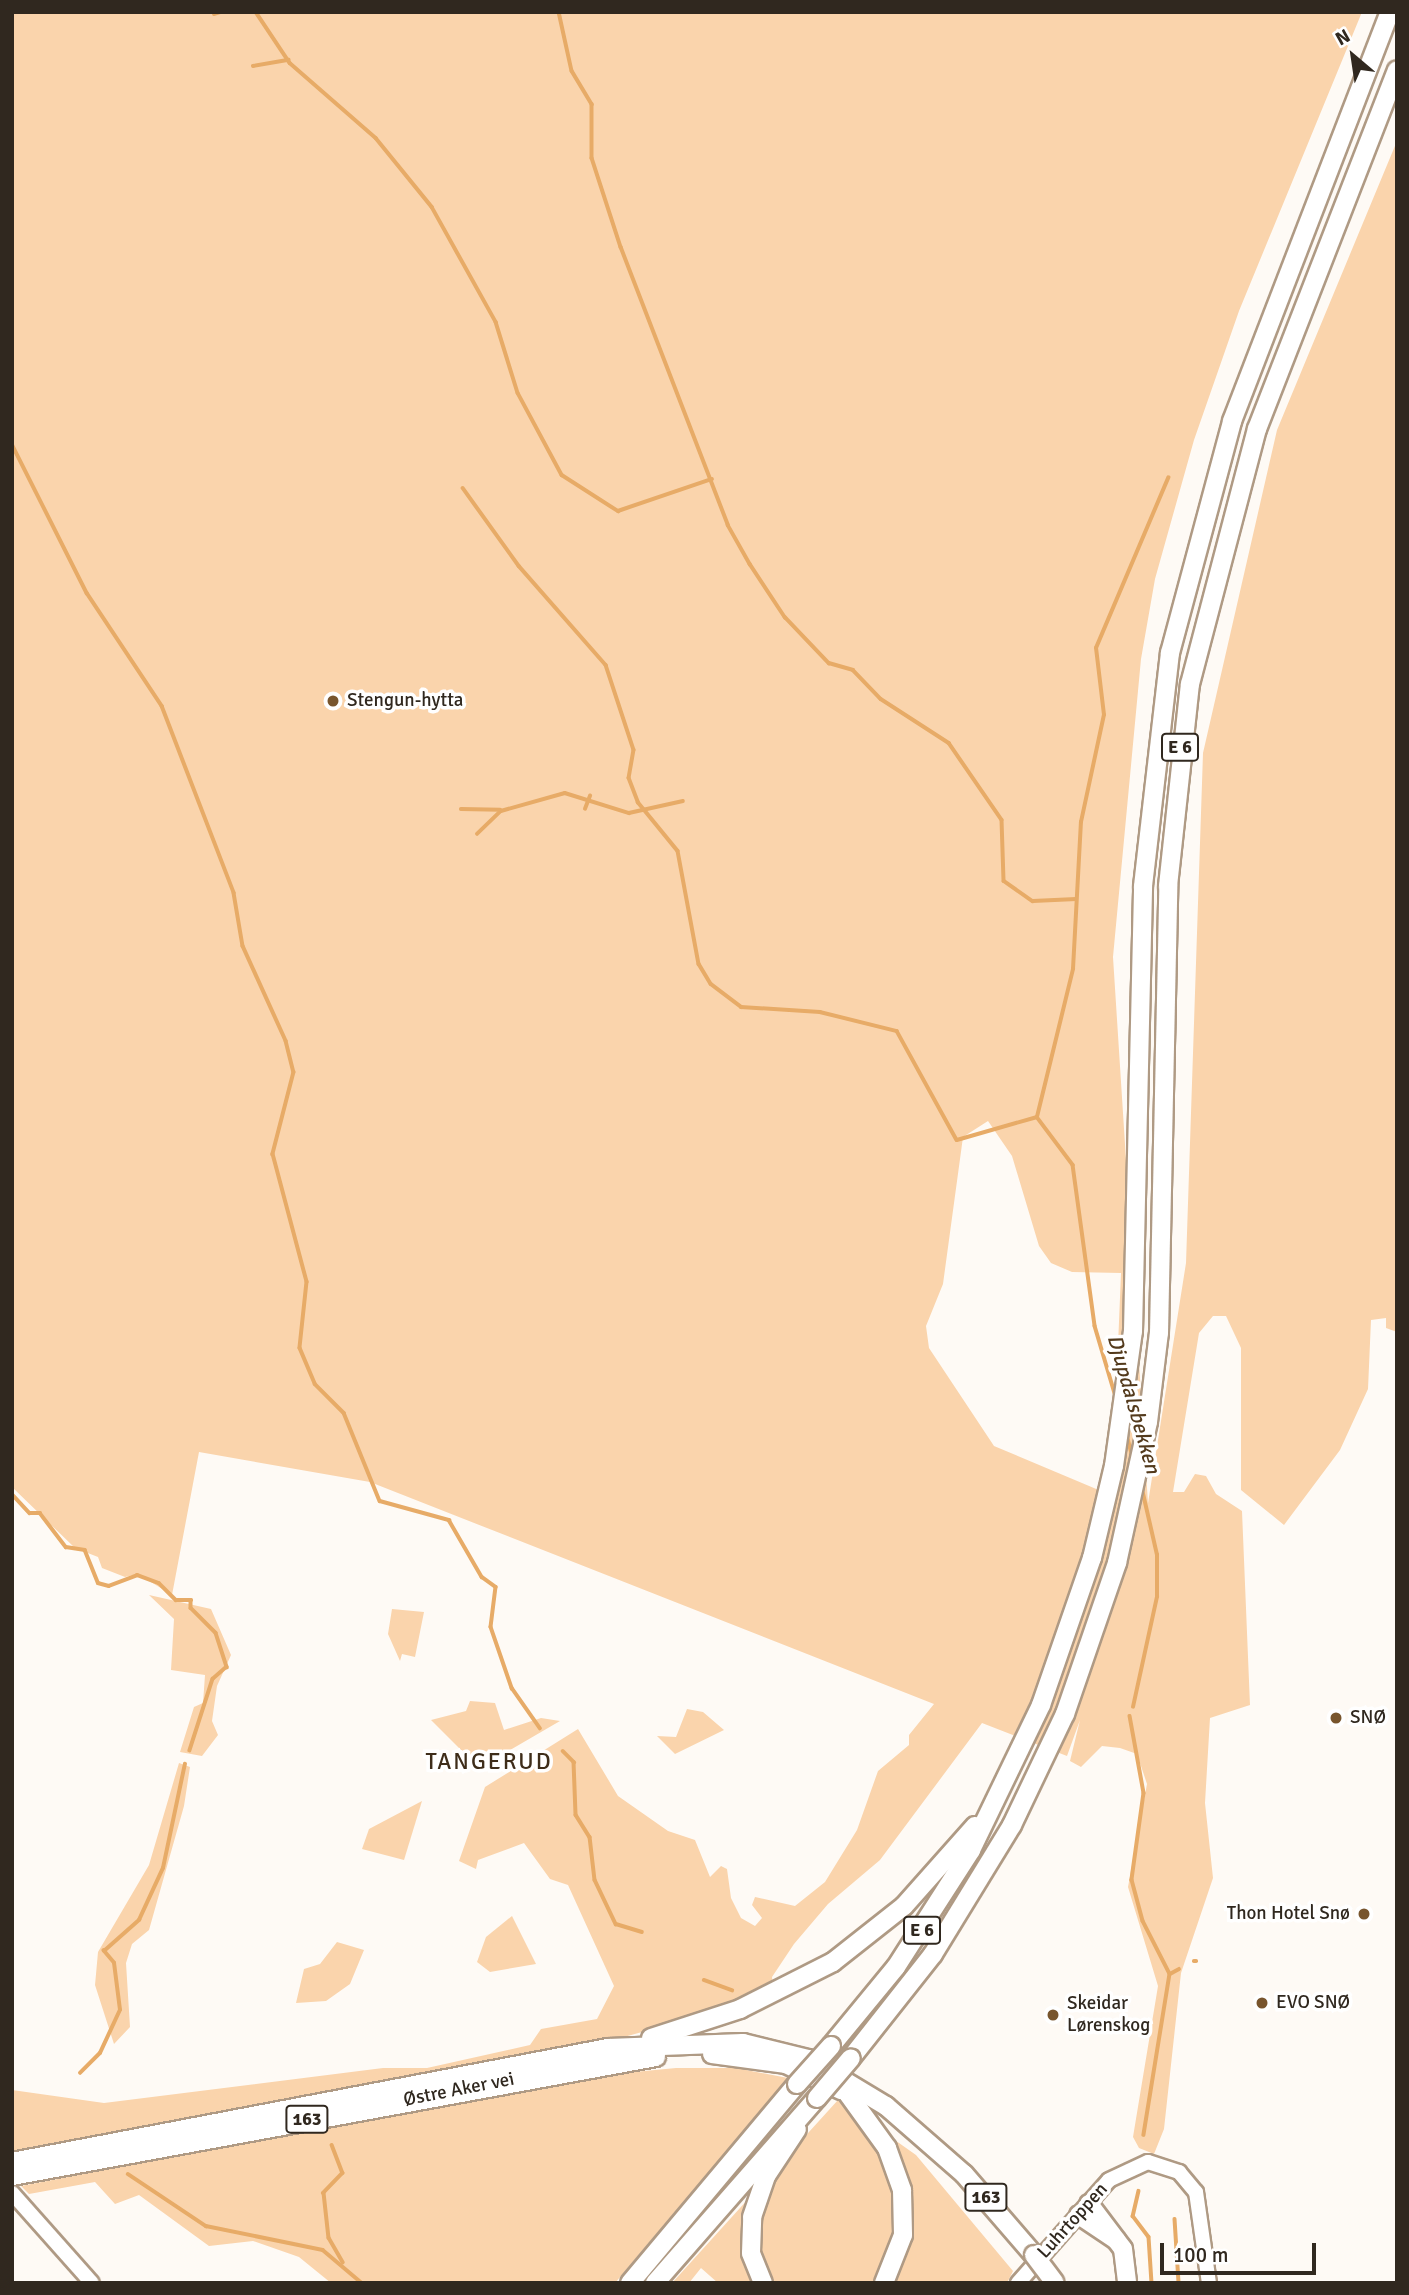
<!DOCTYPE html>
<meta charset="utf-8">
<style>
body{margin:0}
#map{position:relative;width:1409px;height:2295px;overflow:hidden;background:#fefaf5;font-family:Signika,sans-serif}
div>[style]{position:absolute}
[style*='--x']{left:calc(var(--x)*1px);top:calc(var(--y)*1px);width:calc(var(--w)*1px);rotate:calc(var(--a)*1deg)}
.green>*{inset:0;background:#fad4ac}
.stream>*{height:3.5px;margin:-1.75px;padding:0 1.75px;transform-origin:1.75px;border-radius:1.75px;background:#e7ab67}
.roads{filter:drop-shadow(2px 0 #af9a84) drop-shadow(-2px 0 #af9a84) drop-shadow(0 2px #af9a84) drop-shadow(0 -2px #af9a84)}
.secondary>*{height:14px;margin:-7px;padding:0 7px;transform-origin:7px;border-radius:7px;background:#fff}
.highway>*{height:18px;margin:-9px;padding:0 9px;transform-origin:9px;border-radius:9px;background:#fff}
.bridges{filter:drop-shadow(2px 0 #af9a84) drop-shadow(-2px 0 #af9a84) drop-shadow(0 2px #af9a84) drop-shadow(0 -2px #af9a84)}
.highway-bridge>*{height:18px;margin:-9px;padding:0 9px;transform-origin:9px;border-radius:9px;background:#fff}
.dots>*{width:19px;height:19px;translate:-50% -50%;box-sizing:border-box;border:4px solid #fff;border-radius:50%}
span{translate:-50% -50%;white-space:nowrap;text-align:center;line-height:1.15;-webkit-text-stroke:7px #fff;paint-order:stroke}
.shield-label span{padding:2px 5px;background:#fff;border:2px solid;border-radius:5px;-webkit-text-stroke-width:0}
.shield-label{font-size:18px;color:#30281f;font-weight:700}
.poi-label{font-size:19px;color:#30281f}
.left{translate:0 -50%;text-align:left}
.right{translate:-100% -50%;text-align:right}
.street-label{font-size:19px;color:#30281f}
.water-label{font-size:21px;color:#533a1c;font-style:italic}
.quarter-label{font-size:23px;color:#3e2d1a;letter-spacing:2px}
.frame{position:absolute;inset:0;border:14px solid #30281f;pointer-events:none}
.north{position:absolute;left:1318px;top:21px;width:70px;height:70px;-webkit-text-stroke:5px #fff;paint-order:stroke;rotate:331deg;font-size:19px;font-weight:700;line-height:28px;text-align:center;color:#30281f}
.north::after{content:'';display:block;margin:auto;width:24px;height:32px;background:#30281f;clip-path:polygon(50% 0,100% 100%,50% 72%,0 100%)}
.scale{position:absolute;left:1160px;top:2243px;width:156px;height:32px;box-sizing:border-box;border:4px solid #30281f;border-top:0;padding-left:9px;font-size:21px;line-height:24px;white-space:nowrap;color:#30281f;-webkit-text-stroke:5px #fff;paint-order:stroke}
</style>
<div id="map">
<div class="green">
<div style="clip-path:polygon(evenodd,12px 12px,1362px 12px,1239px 311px,1194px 440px,1155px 579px,1141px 659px,1113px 957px,1148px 1503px,1186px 1263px,1203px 753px,1277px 430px,1397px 141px,1397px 1332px,1386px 1328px,1386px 1318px,1371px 1320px,1368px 1389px,1340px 1450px,1284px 1525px,1241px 1490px,1241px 1348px,1226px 1316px,1213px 1316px,1199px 1333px,1173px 1492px,1184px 1492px,1195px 1474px,1206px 1476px,1216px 1494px,1242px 1511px,1250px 1705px,1210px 1718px,1205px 1803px,1213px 1878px,1181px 1973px,1164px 2129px,1154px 2154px,1139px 2148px,1133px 2137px,1158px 1986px,1128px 1887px,1147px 1784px,1137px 1754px,1120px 1748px,1102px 1746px,1081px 1767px,1070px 1761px,1080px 1720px,1067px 1756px,982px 1723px,880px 1860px,828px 1904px,794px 1944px,772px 1977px,773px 1987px,693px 2018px,613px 2040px,12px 2155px,12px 2090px,104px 2103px,383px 2068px,427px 2068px,530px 2045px,541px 2029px,597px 2019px,614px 1986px,568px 1885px,550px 1879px,524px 1843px,478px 1860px,476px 1869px,459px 1861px,485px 1787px,578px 1729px,618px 1796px,668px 1831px,695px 1840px,710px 1877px,721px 1866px,727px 1869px,731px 1898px,741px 1918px,755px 1926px,762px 1918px,752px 1905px,755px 1897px,795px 1906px,825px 1882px,857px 1830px,878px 1771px,909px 1745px,909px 1735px,934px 1704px,370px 1482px,199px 1452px,172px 1595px,138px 1574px,125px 1577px,102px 1568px,98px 1557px,75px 1548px,13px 1488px,12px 12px,988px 1121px,1012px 1156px,1039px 1246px,1051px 1263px,1072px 1272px,1121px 1273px,1117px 1370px,1101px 1491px,994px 1446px,929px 1348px,926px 1326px,943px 1284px,963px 1137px,988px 1121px)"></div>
<div style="clip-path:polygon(149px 1595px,211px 1609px,231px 1655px,217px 1686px,212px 1721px,218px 1735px,202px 1756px,180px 1752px,194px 1707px,203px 1703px,205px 1675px,171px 1670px,174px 1619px)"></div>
<div style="clip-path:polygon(392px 1609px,424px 1612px,415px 1657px,402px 1654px,400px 1661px,388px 1634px)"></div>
<div style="clip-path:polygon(470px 1701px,495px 1703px,504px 1730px,541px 1718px,560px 1721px,479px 1768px,431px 1720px,466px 1711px)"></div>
<div style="clip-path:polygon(687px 1709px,703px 1712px,724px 1730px,675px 1754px,657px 1736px,676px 1737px)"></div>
<div style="clip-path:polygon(179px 1763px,190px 1767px,184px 1806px,149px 1930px,132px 1944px,126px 1963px,130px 2027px,114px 2044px,95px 1985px,98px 1952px,149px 1865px)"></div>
<div style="clip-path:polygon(422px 1801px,404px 1860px,362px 1849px,369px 1829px)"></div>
<div style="clip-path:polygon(512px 1916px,536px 1964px,490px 1972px,477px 1962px,486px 1937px)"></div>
<div style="clip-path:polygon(337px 1942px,364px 1950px,350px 1984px,326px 2001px,296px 2003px,304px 1969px,320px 1964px)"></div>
<div style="clip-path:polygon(676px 2068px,736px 2068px,788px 2078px,615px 2283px,331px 2283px,299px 2257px,253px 2241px,209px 2246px,139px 2195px,115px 2204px,95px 2182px,29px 2194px,21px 2186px,592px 2076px)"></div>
<div style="clip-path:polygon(838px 2100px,916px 2155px,1013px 2271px,1007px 2283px,718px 2283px,701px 2268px,689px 2283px,672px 2283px)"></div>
</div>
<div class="stream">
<div style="--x:256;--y:12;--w:61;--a:56.3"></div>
<div style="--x:290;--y:63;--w:114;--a:41.1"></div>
<div style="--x:376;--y:138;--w:89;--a:50.9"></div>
<div style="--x:432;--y:207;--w:132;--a:60.9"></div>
<div style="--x:496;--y:322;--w:74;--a:72.8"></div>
<div style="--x:518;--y:393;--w:93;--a:61.8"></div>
<div style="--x:562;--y:475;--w:67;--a:32.7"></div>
<div style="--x:618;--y:511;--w:99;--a:-18.8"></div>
<div style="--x:559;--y:12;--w:60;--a:77.6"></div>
<div style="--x:572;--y:71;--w:39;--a:59"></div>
<div style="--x:592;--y:104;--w:54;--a:90"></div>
<div style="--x:592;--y:158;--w:94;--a:72"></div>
<div style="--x:621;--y:247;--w:298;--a:68.9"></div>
<div style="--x:728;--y:525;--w:45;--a:60.6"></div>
<div style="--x:750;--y:564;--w:64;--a:56.6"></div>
<div style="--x:785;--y:617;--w:64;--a:46.3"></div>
<div style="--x:829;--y:663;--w:25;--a:16"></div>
<div style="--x:853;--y:670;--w:40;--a:46"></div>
<div style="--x:881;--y:699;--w:81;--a:32.9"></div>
<div style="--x:949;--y:743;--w:93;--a:55.5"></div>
<div style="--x:1002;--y:820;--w:61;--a:88.1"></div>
<div style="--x:1004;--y:881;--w:35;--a:35"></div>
<div style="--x:1033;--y:901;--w:43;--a:-2.7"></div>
<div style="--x:214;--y:14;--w:7;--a:-16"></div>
<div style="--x:253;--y:66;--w:36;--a:-10"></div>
<div style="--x:12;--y:444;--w:167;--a:63.3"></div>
<div style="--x:87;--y:593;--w:136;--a:56.4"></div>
<div style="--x:162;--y:706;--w:200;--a:68.9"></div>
<div style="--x:234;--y:893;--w:54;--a:80.4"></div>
<div style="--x:243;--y:946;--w:104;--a:65.6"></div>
<div style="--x:286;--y:1041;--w:32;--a:76"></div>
<div style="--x:294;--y:1072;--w:85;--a:104.4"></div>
<div style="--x:273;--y:1154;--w:132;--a:75.1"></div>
<div style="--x:307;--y:1282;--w:66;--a:96.1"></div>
<div style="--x:300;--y:1348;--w:39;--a:67"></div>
<div style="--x:315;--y:1384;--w:41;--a:45"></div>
<div style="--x:344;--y:1413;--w:95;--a:67.8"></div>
<div style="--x:380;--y:1501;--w:72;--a:15.4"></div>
<div style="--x:449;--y:1520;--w:66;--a:59.9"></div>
<div style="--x:482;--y:1577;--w:17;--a:36"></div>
<div style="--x:496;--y:1587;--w:40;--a:97.1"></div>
<div style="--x:491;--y:1627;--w:65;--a:71"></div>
<div style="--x:512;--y:1688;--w:49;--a:55"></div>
<div style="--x:463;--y:488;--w:96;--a:54.3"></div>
<div style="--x:519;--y:566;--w:132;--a:48.7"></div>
<div style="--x:606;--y:665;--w:89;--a:71.8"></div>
<div style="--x:634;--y:750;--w:28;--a:100"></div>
<div style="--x:629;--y:778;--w:26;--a:69"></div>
<div style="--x:638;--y:802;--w:63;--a:50.8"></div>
<div style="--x:678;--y:851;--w:115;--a:79.5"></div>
<div style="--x:699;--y:964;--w:23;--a:59"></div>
<div style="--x:711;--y:984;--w:38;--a:37"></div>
<div style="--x:741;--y:1007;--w:79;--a:3.6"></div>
<div style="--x:820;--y:1012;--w:79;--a:13.9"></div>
<div style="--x:897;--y:1031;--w:124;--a:61.2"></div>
<div style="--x:957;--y:1140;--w:83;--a:-16"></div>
<div style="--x:461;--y:809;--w:39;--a:1"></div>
<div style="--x:585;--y:809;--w:14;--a:-69"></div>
<div style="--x:477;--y:834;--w:33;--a:-44"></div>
<div style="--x:501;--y:811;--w:66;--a:-15.7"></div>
<div style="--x:565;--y:793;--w:67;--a:17.4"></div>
<div style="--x:629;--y:813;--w:55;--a:-12.5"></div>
<div style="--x:1037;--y:1117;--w:152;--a:-76.3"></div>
<div style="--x:1073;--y:969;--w:147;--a:-86.9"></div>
<div style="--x:1081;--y:822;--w:109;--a:-77.9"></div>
<div style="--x:1104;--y:715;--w:67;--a:-96.8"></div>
<div style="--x:1096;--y:648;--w:185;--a:-67"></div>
<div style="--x:1037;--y:1117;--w:60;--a:53.1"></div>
<div style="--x:1073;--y:1165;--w:162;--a:82.2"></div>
<div style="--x:1095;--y:1326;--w:74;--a:73.5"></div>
<div style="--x:1127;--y:1435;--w:23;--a:75"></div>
<div style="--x:12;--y:1494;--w:26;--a:47"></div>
<div style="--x:30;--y:1513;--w:10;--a:0"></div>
<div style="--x:40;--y:1513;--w:43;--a:52.6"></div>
<div style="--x:66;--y:1547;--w:19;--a:9"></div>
<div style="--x:85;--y:1550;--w:35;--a:68"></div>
<div style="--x:98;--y:1583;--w:11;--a:15"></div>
<div style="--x:109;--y:1586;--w:30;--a:-21"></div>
<div style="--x:137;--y:1575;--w:23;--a:20"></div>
<div style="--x:159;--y:1583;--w:24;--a:45"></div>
<div style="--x:176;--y:1600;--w:15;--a:0"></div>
<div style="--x:191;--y:1600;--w:8;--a:90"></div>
<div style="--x:191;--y:1608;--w:35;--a:45"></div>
<div style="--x:216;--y:1633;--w:36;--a:72"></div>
<div style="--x:227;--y:1667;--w:18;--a:139"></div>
<div style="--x:213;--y:1679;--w:75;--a:107.9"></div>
<div style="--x:1133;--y:1707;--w:113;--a:-77.7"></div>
<div style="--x:1157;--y:1597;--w:42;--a:-90"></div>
<div style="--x:1157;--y:1555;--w:72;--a:-102.9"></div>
<div style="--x:1130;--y:1716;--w:78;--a:79.7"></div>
<div style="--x:1144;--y:1793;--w:88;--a:97.9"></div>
<div style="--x:1132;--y:1880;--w:42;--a:75"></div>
<div style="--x:1143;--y:1921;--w:59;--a:63"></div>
<div style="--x:1170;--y:1974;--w:163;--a:99.2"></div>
<div style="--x:563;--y:1751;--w:16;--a:45"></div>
<div style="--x:574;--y:1762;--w:53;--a:87.8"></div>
<div style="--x:576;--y:1815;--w:26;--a:58"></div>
<div style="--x:590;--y:1837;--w:43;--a:83.4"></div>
<div style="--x:595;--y:1880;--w:49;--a:64.5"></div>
<div style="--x:616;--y:1924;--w:27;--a:17"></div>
<div style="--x:1194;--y:1961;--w:2;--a:0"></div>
<div style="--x:1170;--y:1974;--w:10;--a:-29"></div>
<div style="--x:704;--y:1980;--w:30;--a:20"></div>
<div style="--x:80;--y:2073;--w:28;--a:-45"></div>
<div style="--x:100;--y:2053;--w:47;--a:-65.1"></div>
<div style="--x:120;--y:2010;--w:47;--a:-97.3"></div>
<div style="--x:114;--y:1963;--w:16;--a:-130"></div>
<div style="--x:104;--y:1951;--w:47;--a:-41.5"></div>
<div style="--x:139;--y:1920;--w:57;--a:-65.2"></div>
<div style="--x:163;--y:1868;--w:106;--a:-78.1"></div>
<div style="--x:332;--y:2145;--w:30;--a:69"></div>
<div style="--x:343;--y:2173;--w:28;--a:134"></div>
<div style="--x:324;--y:2193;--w:45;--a:83.7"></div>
<div style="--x:329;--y:2238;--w:28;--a:60"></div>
<div style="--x:128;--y:2174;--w:94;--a:33.7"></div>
<div style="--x:206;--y:2226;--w:119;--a:11.6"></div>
<div style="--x:323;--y:2250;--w:51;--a:40.2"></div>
<div style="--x:1139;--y:2191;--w:26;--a:103"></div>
<div style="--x:1133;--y:2216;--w:26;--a:53"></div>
<div style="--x:1149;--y:2237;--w:46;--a:86.3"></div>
<div style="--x:1175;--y:2219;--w:64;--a:86.4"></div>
</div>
<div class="roads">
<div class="secondary">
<div style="--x:12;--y:2193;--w:120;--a:48.4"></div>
<div style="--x:1018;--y:2283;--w:137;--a:-48.5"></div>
<div style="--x:1109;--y:2180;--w:43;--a:-24.8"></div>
<div style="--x:1148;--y:2162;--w:33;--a:18"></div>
<div style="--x:1179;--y:2172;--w:26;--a:50"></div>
<div style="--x:1196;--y:2192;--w:92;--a:81.9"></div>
</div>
<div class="highway">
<div style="--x:651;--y:2038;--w:94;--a:-18"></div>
<div style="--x:740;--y:2009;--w:104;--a:-26.8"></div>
<div style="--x:833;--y:1962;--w:90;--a:-38.3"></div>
<div style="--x:904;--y:1906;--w:107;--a:-48.4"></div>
<div style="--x:831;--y:2046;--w:102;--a:-50.6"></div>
<div style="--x:896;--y:1967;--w:139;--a:-57.3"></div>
<div style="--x:971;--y:1850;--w:161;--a:-64.2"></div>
<div style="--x:1041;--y:1705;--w:156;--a:-70.9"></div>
<div style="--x:1092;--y:1558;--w:95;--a:-76.6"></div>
<div style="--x:1114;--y:1466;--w:136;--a:-82"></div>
<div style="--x:1133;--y:1331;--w:445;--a:-88.7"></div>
<div style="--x:1143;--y:886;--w:235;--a:-83.4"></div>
<div style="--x:1170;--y:653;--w:240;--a:-75"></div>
<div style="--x:1232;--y:421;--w:438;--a:-68.9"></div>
<div style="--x:712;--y:2054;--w:75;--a:7.7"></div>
<div style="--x:786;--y:2064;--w:61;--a:25.3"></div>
<div style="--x:851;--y:2058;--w:132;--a:-51.7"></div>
<div style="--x:933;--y:1954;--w:151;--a:-58.5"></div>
<div style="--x:1012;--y:1825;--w:123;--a:-64.5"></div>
<div style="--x:1065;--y:1714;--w:160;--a:-71"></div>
<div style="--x:1117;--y:1563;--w:144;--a:-77.6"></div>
<div style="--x:1148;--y:1422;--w:90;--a:-83"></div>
<div style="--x:1159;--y:1333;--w:447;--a:-88.8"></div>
<div style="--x:1168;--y:886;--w:203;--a:-83.8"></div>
<div style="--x:1190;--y:684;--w:264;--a:-75.3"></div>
<div style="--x:1257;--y:429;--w:385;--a:-68.7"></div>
<div style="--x:848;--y:2094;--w:67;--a:54.2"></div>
<div style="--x:887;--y:2148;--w:45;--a:70.3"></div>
<div style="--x:902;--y:2190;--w:45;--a:88.7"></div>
<div style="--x:903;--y:2235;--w:52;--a:111.6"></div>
<div style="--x:12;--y:2162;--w:607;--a:-10.83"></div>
<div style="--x:608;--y:2048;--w:135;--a:-2.1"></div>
<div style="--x:743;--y:2043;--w:67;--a:13.8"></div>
<div style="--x:808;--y:2059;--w:91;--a:31.1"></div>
<div style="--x:886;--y:2106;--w:103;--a:41.1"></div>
<div style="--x:964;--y:2174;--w:107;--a:49.2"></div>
<div style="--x:12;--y:2176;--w:655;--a:-10.47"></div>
<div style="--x:1089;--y:2204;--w:56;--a:52.9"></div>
<div style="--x:1123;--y:2249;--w:34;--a:83"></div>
<div style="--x:1079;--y:2215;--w:45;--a:34"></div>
<div style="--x:630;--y:2283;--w:260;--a:-50"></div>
<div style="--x:655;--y:2283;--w:246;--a:-48.8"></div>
<div style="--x:763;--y:2283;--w:32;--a:-112"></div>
<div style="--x:751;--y:2253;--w:36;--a:-88"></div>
<div style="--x:752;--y:2217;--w:43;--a:-71.1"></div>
<div style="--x:766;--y:2176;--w:56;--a:-56.6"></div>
</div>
</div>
<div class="bridges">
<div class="highway-bridge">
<div style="--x:797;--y:2084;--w:51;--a:-48.2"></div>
<div style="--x:817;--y:2098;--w:52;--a:-49.6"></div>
<div style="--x:1034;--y:2255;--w:34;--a:53"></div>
</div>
</div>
<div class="dots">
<div style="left:333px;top:701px;background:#78552d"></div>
<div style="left:1336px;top:1718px;background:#78552d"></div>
<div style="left:1364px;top:1914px;background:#78552d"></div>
<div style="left:1262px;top:2003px;background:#78552d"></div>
<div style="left:1053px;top:2015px;background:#78552d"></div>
</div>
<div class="shield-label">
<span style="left:1180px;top:747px">E 6</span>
<span style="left:922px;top:1930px">E 6</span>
<span style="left:307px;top:2119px">163</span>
<span style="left:986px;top:2197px">163</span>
</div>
<div class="poi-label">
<span class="left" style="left:347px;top:701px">Stengun-hytta</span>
<span class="left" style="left:1350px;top:1718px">SNØ</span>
<span class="right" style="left:1350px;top:1914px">Thon Hotel Snø</span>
<span class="left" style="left:1276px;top:2003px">EVO SNØ</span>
<span class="left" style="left:1067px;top:2015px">Skeidar<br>Lørenskog</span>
</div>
<div class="street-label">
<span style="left:459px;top:2090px;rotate:-11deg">Østre Aker vei</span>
<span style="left:1073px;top:2221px;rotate:-48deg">Luhrtoppen</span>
</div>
<div class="water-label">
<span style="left:1134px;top:1404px;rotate:74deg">Djupdalsbekken</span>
</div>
<div class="quarter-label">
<span style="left:489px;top:1762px">TANGERUD</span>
</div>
<div class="frame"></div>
<div class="north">N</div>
<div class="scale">100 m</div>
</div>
